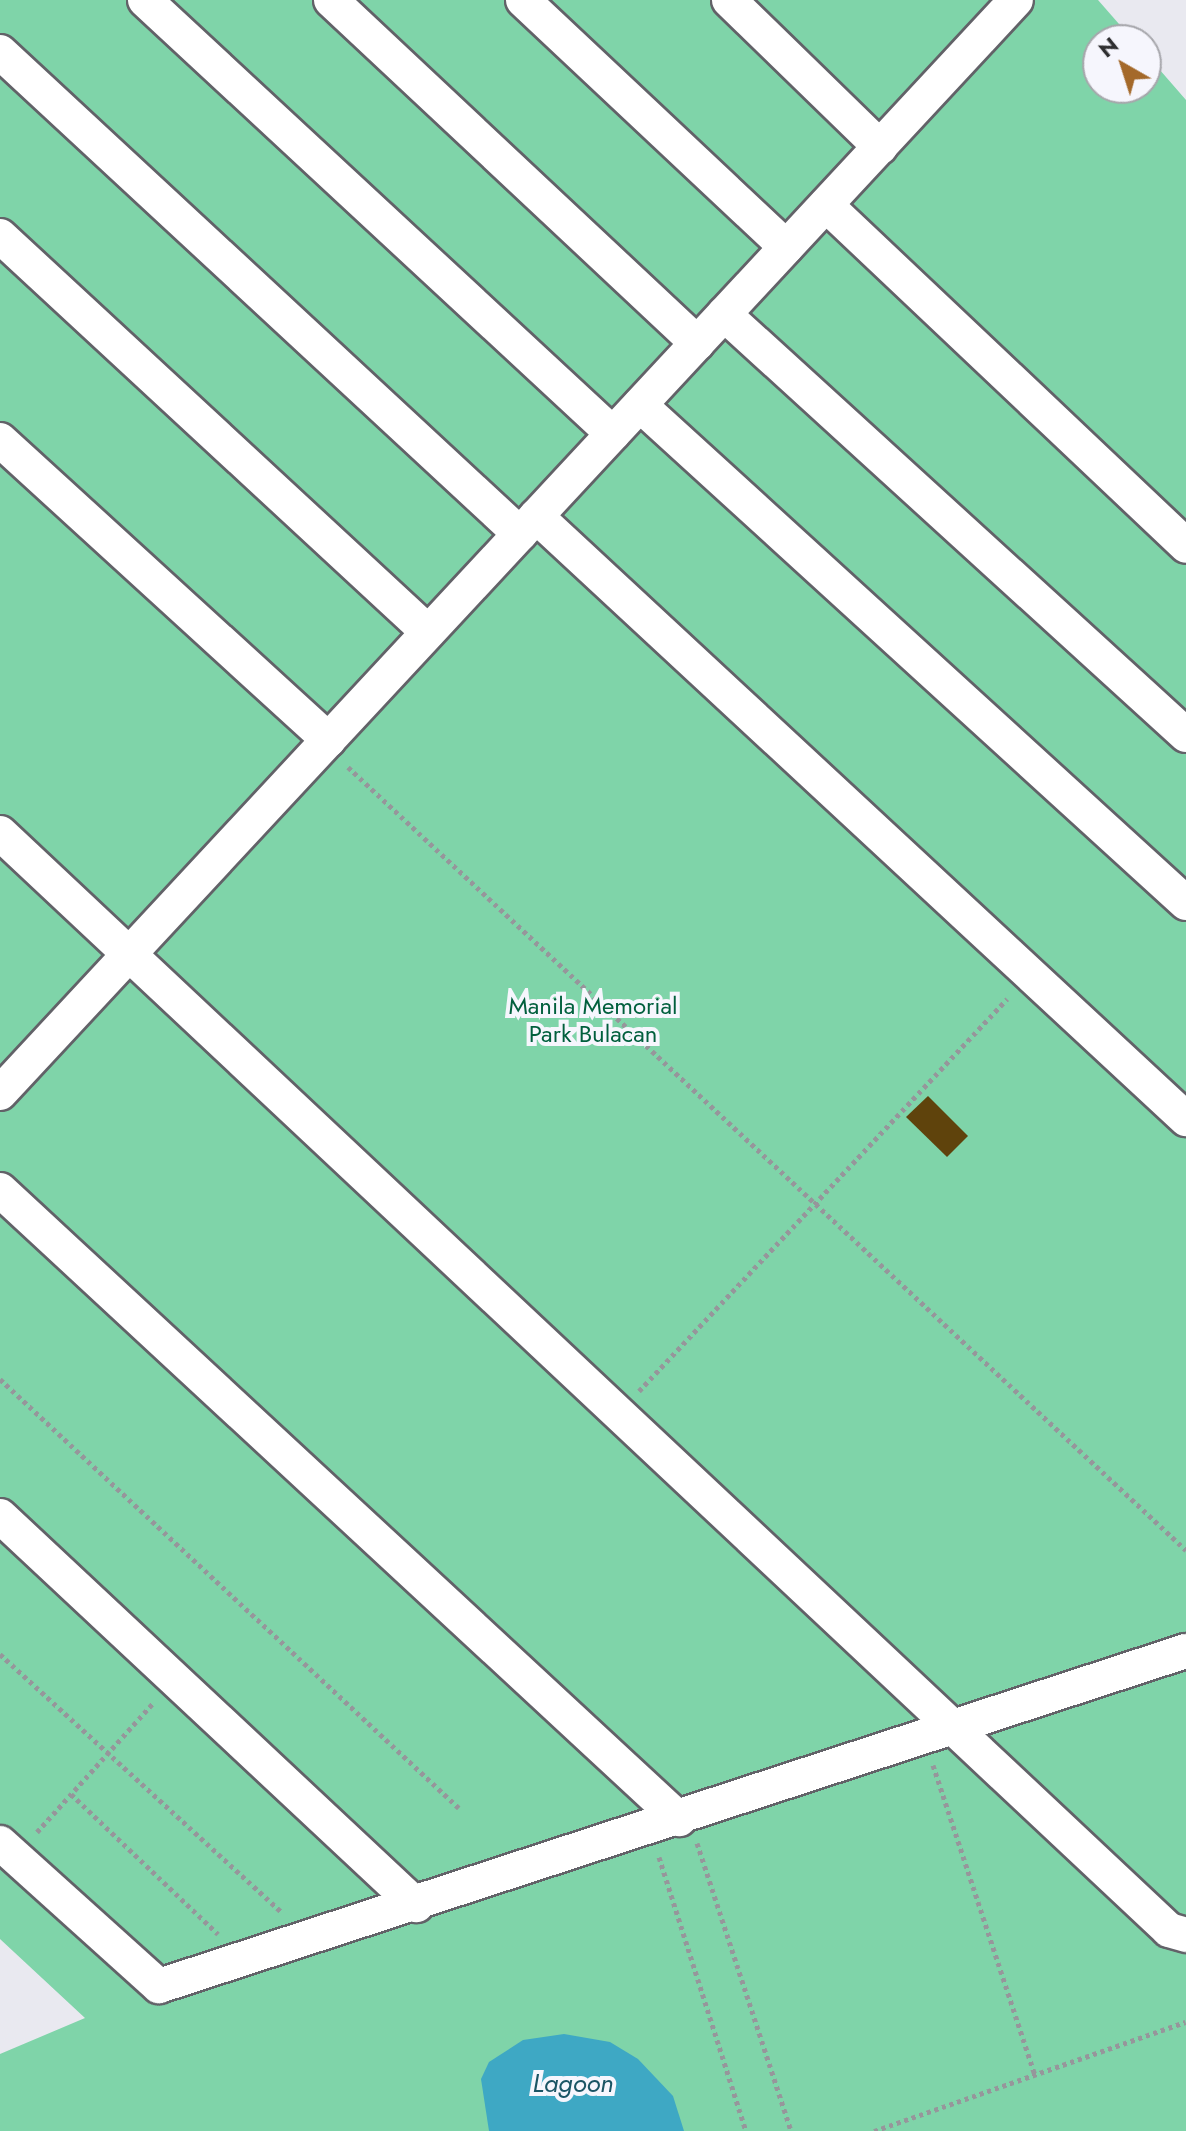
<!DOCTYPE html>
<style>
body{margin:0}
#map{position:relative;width:1186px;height:2131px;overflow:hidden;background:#e9e9f0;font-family:Jost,sans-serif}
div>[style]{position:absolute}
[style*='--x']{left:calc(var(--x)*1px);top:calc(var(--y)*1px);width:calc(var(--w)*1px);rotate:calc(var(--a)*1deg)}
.green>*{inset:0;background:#7fd4a9}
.water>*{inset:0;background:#3ea8c4}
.building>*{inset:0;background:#5f430c}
.path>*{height:5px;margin-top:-2.5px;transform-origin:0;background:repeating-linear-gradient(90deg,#96969b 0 4px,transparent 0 8px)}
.roads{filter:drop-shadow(2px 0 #626268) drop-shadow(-2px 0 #626268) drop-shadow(0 2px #626268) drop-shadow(0 -2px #626268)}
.minor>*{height:34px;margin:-17px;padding:0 17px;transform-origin:17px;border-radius:17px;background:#fff}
span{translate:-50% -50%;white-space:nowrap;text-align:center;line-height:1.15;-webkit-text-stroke:8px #f6f6fd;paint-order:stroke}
.park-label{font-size:24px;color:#015f3d}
.water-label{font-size:26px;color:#1b5565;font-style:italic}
.north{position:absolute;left:1082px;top:24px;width:80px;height:80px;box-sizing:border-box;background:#f6f6fd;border:2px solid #a6a6ab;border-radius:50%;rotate:321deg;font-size:22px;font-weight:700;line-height:32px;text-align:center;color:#2f2f31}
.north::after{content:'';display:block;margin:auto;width:28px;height:36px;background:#a4692a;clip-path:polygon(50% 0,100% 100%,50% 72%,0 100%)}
</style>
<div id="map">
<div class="green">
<div style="clip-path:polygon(0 0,1098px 0,1133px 40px,1098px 40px,1098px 88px,1146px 88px,1146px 54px,1186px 100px,1186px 2131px,0 2131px,0 2054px,85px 2018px,0 1939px)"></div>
</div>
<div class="water">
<div style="clip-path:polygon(564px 2034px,610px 2042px,638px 2059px,673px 2096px,684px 2131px,489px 2131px,481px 2079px,489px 2062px,523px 2040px)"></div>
</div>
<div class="building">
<div style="clip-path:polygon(928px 1096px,968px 1136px,947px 1157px,906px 1117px)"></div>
</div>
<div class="path">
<div style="--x:348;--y:767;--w:1147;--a:43.06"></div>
<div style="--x:0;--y:1379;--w:628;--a:43.07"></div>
<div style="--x:639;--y:1391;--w:538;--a:-46.81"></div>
<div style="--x:0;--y:1654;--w:382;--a:42.5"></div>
<div style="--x:933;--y:1765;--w:327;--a:71.8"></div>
<div style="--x:71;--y:1794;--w:203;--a:43.6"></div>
<div style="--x:37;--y:1832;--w:173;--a:-48"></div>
<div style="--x:697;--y:1843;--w:303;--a:71.9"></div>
<div style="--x:659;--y:1857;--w:287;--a:72.4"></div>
<div style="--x:874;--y:2131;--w:330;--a:-19.3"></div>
</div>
<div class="roads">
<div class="minor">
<div style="--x:145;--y:0;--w:638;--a:42.84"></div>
<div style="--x:331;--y:0;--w:502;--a:43.14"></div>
<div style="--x:523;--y:0;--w:361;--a:43.2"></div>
<div style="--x:729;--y:0;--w:211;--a:44.2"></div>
<div style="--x:0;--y:52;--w:709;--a:42.83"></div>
<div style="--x:826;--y:205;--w:496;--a:43.4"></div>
<div style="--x:0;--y:236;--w:583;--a:42.78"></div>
<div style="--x:724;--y:314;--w:625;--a:42.34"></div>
<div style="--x:640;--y:405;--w:739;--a:42.37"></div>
<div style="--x:0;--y:440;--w:445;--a:42.4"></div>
<div style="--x:536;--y:516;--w:887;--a:42.85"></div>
<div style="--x:0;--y:833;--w:1603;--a:43.18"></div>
<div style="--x:1169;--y:1930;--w:18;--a:16"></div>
<div style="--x:0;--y:1093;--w:1492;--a:-47.09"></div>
<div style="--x:0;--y:1190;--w:926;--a:42.81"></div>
<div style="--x:0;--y:1516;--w:570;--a:43.08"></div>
<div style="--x:0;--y:1843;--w:214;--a:42"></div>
<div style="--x:159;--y:1986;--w:1080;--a:-18.07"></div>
</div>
</div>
<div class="park-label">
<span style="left:593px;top:1020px">Manila Memorial<br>Park Bulacan</span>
</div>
<div class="water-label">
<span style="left:573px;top:2084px">Lagoon</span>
</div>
<div class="north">N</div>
</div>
